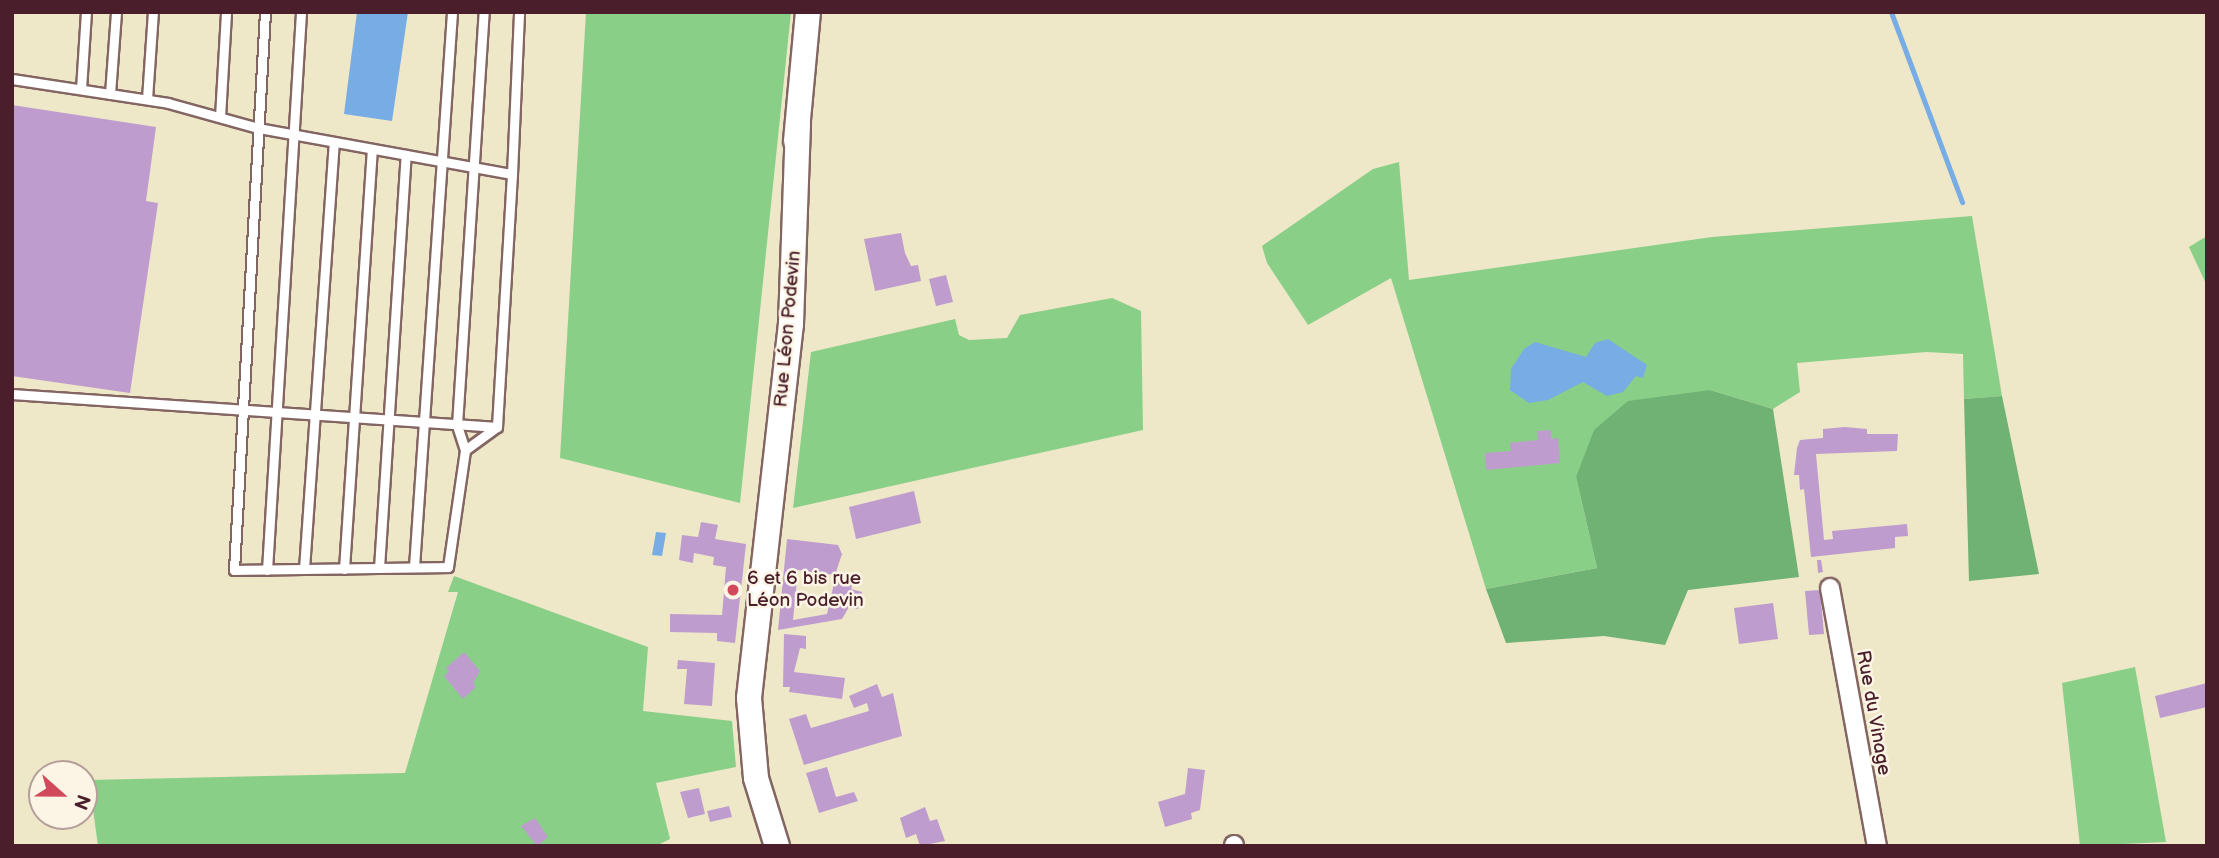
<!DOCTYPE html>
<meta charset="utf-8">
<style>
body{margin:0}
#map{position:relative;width:2219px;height:858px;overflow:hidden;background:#eee7c8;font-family:"Balsamiq Sans",sans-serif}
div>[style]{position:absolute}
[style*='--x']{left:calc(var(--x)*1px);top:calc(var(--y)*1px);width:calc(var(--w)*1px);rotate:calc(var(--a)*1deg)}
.green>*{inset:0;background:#8acf88}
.forest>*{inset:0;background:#6fb274}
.water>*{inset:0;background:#77ace4}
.stream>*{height:5px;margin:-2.5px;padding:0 2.5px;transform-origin:2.5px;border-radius:2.5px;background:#77ace4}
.building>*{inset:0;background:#be9dce}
.roads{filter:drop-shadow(2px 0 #836562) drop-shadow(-2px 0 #836562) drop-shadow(0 2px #836562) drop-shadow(0 -2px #836562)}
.service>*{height:9px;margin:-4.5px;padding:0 4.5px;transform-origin:4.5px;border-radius:4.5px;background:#fff}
.minor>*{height:18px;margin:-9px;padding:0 9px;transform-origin:9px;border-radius:9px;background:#fff}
.secondary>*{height:24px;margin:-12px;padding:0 12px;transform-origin:12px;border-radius:12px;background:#fff}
.dots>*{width:19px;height:19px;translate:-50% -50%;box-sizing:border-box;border:4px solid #fcf5e5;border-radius:50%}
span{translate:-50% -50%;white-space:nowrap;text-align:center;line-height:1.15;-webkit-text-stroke:5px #fcf5e5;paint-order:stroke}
.street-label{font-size:19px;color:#4a1f2b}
.poi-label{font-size:19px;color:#4a1f2b}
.left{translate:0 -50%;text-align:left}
.frame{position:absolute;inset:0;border:14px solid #4a1f2b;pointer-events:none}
.north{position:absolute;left:28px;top:760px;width:70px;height:70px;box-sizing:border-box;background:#fcf5e5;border:2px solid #b59f9b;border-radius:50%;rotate:111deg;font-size:19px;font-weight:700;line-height:28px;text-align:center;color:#4a1f2b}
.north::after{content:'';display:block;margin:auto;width:24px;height:32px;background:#d1495b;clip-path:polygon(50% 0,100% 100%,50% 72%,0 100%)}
</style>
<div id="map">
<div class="green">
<div style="clip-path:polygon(586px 12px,791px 12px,740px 503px,560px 458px)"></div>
<div style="clip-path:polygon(1399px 162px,1409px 280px,1712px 237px,1972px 216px,2002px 396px,1964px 399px,1963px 354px,1926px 352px,1797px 363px,1800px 392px,1773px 409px,1710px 390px,1576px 477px,1597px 568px,1486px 589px,1391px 278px,1308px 325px,1267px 263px,1262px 246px,1373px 169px)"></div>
<div style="clip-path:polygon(2207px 236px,2207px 286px,2189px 247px)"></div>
<div style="clip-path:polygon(1112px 298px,1141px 311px,1143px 430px,793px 508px,811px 352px,955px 319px,959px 335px,969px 340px,1007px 338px,1020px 315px)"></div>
<div style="clip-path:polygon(454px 576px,648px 647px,643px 711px,732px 721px,736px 767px,656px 783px,670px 839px,656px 846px,98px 846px,89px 780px,405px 773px,458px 592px,448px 592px)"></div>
<div style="clip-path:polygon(2135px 667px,2166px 842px,2080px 846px,2062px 683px)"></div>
</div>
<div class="forest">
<div style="clip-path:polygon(1710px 390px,1773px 409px,1799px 577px,1688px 590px,1665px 645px,1604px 636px,1506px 643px,1486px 589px,1597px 568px,1576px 477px,1594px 430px,1628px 401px)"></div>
<div style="clip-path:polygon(2002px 396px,2039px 574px,1969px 581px,1964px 399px)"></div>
</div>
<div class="water">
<div style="clip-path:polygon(357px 12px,408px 12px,392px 121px,344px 114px)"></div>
<div style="clip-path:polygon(1608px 339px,1647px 365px,1643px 378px,1636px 376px,1623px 392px,1607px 396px,1583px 382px,1548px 400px,1529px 403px,1510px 390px,1511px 369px,1524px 349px,1535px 342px,1586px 357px,1595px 343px)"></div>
<div style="clip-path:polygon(656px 532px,666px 533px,662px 556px,652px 555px)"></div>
</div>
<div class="stream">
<div style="--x:1891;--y:12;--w:203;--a:69.5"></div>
</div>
<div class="building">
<div style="clip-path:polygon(12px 105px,156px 127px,146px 201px,158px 203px,130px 393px,12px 376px)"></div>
<div style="clip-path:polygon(901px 233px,905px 253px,911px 266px,918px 265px,921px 281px,875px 291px,864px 239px)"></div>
<div style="clip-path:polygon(946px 275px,953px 302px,936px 306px,929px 279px)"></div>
<div style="clip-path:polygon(1845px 427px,1867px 429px,1867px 434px,1898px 434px,1897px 451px,1816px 454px,1824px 540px,1833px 539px,1832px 531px,1907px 524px,1908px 536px,1895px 537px,1895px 548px,1811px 557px,1804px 489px,1800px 490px,1799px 475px,1794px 475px,1797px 448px,1800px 440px,1823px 438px,1823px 429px)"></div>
<div style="clip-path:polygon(1551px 430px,1551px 439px,1558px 438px,1560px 463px,1486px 470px,1485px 453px,1511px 451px,1510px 443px,1538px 440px,1537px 431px)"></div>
<div style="clip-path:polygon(914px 491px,921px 523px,856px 539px,849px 507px)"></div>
<div style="clip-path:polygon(701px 522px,718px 525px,715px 539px,746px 544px,735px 643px,717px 641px,717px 633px,670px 632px,670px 614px,722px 615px,726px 567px,713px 565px,714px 557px,694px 553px,693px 563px,679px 560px,682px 535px,698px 537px)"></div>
<div style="clip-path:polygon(787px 539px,838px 545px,842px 554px,835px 575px,798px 570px,793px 620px,827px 614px,835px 579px,853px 583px,851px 589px,862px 592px,858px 609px,849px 607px,842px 619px,778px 630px)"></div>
<div style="clip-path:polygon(1817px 560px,1821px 560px,1823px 572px,1818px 573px)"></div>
<div style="clip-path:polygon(1820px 590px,1824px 634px,1809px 635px,1805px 591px)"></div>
<div style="clip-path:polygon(1773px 603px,1778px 639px,1739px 644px,1734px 608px)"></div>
<div style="clip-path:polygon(784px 634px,806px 636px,806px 649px,800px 648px,794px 672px,845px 678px,842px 699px,789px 692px,790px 687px,783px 687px)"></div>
<div style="clip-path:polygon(464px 652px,480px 671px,473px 683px,476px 687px,463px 699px,444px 676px,449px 672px,446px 668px)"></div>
<div style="clip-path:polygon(678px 660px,715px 663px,712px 706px,684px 704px,687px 669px,677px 669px)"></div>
<div style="clip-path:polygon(2207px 683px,2207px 707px,2160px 718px,2155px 696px)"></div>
<div style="clip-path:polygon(877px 684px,882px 697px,893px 693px,902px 736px,804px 765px,789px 719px,806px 714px,811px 728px,869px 711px,867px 703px,854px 708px,849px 696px)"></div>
<div style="clip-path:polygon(827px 767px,836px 797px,854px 792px,858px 801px,819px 813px,806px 773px)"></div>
<div style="clip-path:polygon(1188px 768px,1205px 770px,1200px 810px,1191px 813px,1192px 819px,1165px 827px,1158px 802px,1185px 794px)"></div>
<div style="clip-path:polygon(699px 788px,705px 814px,688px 818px,680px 792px)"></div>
<div style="clip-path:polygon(729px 806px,732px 817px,710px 822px,707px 811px)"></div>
<div style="clip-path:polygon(925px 807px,930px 821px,937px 819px,945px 841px,920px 846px,916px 834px,906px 838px,900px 818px)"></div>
<div style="clip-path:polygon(535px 818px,548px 837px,537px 846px,521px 826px)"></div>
</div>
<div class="roads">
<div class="service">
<div style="--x:265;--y:12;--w:559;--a:93.18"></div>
<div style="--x:234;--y:570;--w:214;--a:-0.8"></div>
<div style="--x:448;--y:567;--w:118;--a:-81.7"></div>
<div style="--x:465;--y:450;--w:39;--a:-36"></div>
<div style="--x:12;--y:79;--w:158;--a:8.7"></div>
<div style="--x:168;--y:103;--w:93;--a:15.5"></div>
<div style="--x:258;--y:128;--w:258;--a:10.3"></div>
<div style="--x:512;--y:174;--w:253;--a:93.4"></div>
<div style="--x:497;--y:427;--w:486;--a:-176.1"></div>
<div style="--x:81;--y:89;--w:77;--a:-86.3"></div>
<div style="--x:110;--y:94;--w:82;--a:-85.8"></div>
<div style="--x:147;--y:99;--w:87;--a:-86.1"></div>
<div style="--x:220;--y:117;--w:105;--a:-86.7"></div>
<div style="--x:512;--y:174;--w:162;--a:-87.5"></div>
<div style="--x:465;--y:450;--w:26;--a:-108"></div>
<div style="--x:457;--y:425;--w:414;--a:-86.3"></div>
<div style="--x:414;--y:567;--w:556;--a:-86.08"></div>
<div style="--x:379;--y:568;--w:414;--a:-86.3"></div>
<div style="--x:304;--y:569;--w:428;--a:-86"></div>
<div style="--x:344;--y:569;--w:421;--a:-86.2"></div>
<div style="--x:267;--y:570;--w:559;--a:-86.51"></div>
</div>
<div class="minor">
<div style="--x:1830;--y:588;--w:262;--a:79.7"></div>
<div style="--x:1234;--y:845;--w:1;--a:90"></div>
</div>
<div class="secondary">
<div style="--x:796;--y:141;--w:130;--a:-84.7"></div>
<div style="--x:777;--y:846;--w:71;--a:-107.2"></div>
<div style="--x:756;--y:778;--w:80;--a:-95"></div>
<div style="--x:749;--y:698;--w:376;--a:-83.6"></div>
<div style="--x:791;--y:324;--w:199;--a:-88"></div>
</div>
</div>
<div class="dots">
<div style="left:733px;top:590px;background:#d1495b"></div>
</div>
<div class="street-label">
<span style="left:788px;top:329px;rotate:-85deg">Rue Léon Podevin</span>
<span style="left:1873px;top:713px;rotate:80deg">Rue du Vinage</span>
</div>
<div class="poi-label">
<span class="left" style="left:747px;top:590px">6 et 6 bis rue<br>Léon Podevin</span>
</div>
<div class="frame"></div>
<div class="north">N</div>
</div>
